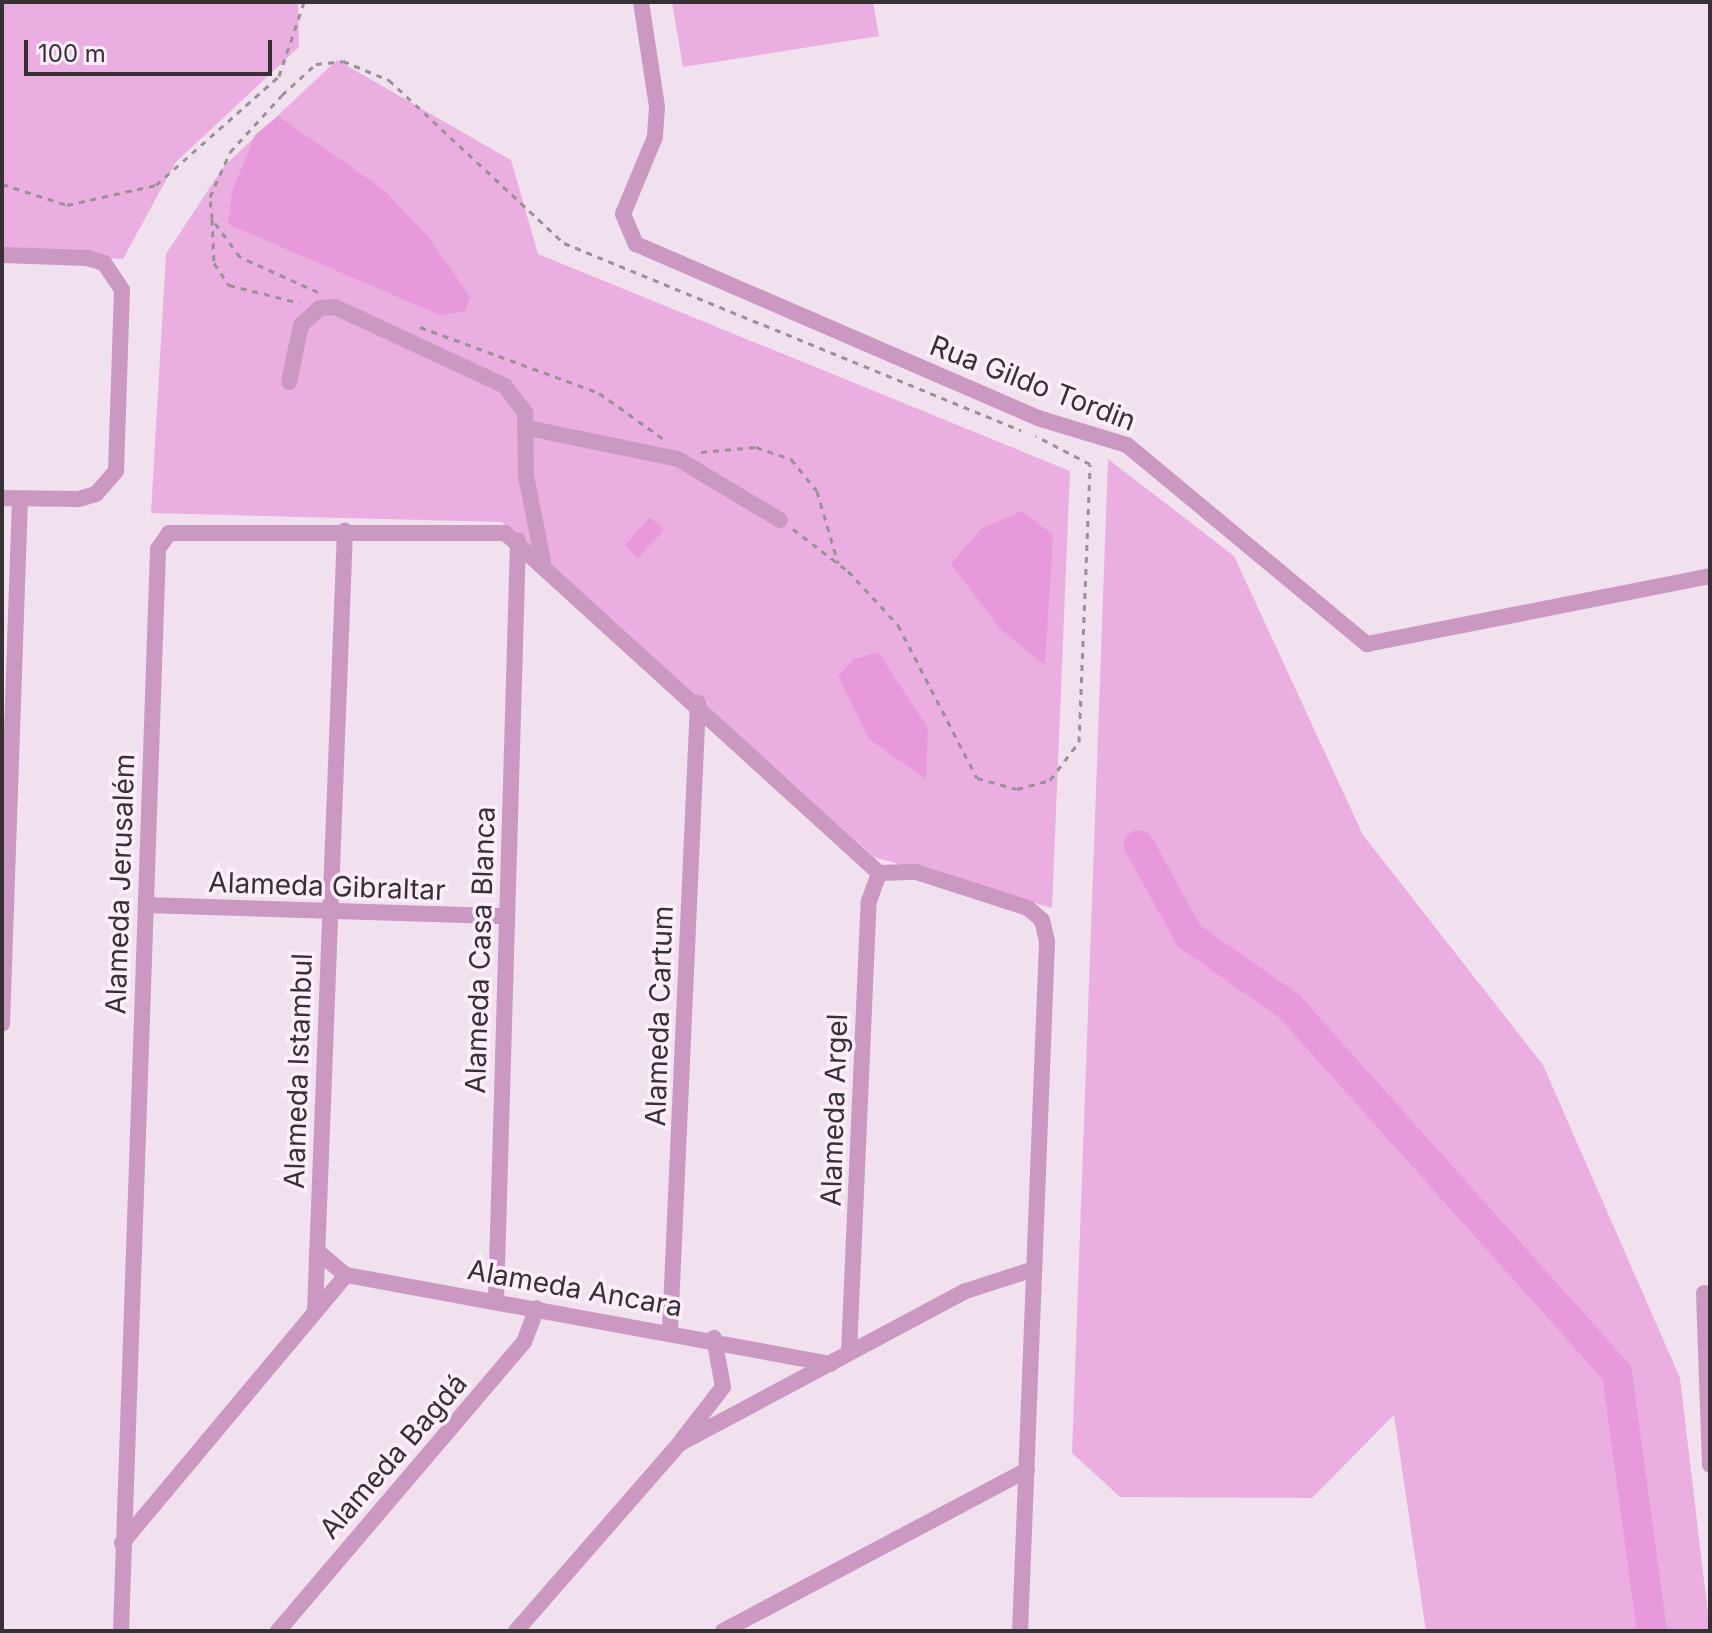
<!DOCTYPE html>
<meta charset="utf-8">
<style>
body{margin:0}
#map{position:relative;width:1712px;height:1633px;overflow:hidden;background:#f1e0ed;font-family:Inter,sans-serif}
div>[style]{position:absolute}
[style*='--x']{left:calc(var(--x)*1px);top:calc(var(--y)*1px);width:calc(var(--w)*1px);rotate:calc(var(--a)*1deg)}
.green>*{inset:0;background:#ebaee1}
.water>*{inset:0;background:#e799db}
.river>*{height:30px;margin:-15px;padding:0 15px;transform-origin:15px;border-radius:15px;background:#e799db}
.path>*{height:3px;margin-top:-1.5px;transform-origin:0;background:repeating-linear-gradient(90deg,#9b8f98 0 6px,transparent 0 12px)}
.minor>*{height:16px;margin:-8px;padding:0 8px;transform-origin:8px;border-radius:8px;background:#cb98c2}
span{translate:-50% -50%;white-space:nowrap;text-align:center;line-height:1.15;-webkit-text-stroke:7px #feedfb;paint-order:stroke}
.street-label{font-size:28px;color:#373136}
.frame{position:absolute;inset:0;border:4px solid #373136;pointer-events:none}
.scale{position:absolute;left:24px;top:40px;width:248px;height:36px;box-sizing:border-box;border:4px solid #373136;border-top:0;padding-left:10px;font-size:24px;line-height:28px;white-space:nowrap;color:#373136;-webkit-text-stroke:6px #feedfb;paint-order:stroke}
</style>
<div id="map">
<div class="green">
<div style="clip-path:polygon(2px 2px,298px 2px,299px 47px,176px 162px,123px 259px,2px 254px)"></div>
<div style="clip-path:polygon(672px 2px,873px 2px,879px 36px,683px 67px)"></div>
<div style="clip-path:polygon(337px 60px,511px 160px,538px 254px,1070px 471px,1052px 908px,874px 857px,502px 522px,151px 513px,166px 254px,224px 166px)"></div>
<div style="clip-path:polygon(1108px 459px,1234px 556px,1363px 835px,1543px 1065px,1680px 1378px,1710px 1631px,1426px 1631px,1394px 1415px,1312px 1498px,1120px 1497px,1072px 1453px)"></div>
</div>
<div class="water">
<div style="clip-path:polygon(278px 116px,384px 190px,431px 240px,470px 297px,465px 311px,440px 315px,228px 224px,232px 192px,255px 135px)"></div>
<div style="clip-path:polygon(1022px 511px,1053px 535px,1045px 665px,1001px 630px,951px 564px,981px 529px)"></div>
<div style="clip-path:polygon(650px 517px,664px 530px,638px 558px,625px 545px)"></div>
<div style="clip-path:polygon(878px 652px,928px 728px,926px 779px,869px 739px,838px 676px,854px 659px)"></div>
</div>
<div class="river">
<div style="--x:1139;--y:845;--w:104;--a:61.2"></div>
<div style="--x:1189;--y:936;--w:122;--a:35"></div>
<div style="--x:1289;--y:1006;--w:492;--a:48.2"></div>
<div style="--x:1617;--y:1373;--w:260;--a:82.3"></div>
</div>
<div class="path">
<div style="--x:2;--y:184;--w:68;--a:17.9"></div>
<div style="--x:67;--y:205;--w:91;--a:-12.7"></div>
<div style="--x:156;--y:185;--w:164;--a:-41.5"></div>
<div style="--x:279;--y:76;--w:78;--a:-71.3"></div>
<div style="--x:212;--y:219;--w:44;--a:87.4"></div>
<div style="--x:214;--y:263;--w:27;--a:56"></div>
<div style="--x:229;--y:285;--w:73;--a:14.2"></div>
<div style="--x:318;--y:292;--w:85;--a:-155.8"></div>
<div style="--x:240;--y:257;--w:47;--a:-126.4"></div>
<div style="--x:212;--y:219;--w:22;--a:-95"></div>
<div style="--x:210;--y:197;--w:49;--a:-66"></div>
<div style="--x:230;--y:152;--w:77;--a:-47.6"></div>
<div style="--x:282;--y:95;--w:46;--a:-42.4"></div>
<div style="--x:316;--y:64;--w:27;--a:-6"></div>
<div style="--x:343;--y:61;--w:50;--a:22.4"></div>
<div style="--x:389;--y:80;--w:239;--a:43"></div>
<div style="--x:564;--y:243;--w:494;--a:22.3"></div>
<div style="--x:420;--y:327;--w:191;--a:20.2"></div>
<div style="--x:599;--y:393;--w:81;--a:35.5"></div>
<div style="--x:701;--y:452;--w:55;--a:-5.2"></div>
<div style="--x:756;--y:447;--w:37;--a:19"></div>
<div style="--x:791;--y:459;--w:41;--a:50.9"></div>
<div style="--x:817;--y:491;--w:75;--a:73.7"></div>
<div style="--x:793;--y:529;--w:69;--a:37.4"></div>
<div style="--x:848;--y:571;--w:74;--a:47.2"></div>
<div style="--x:898;--y:625;--w:172;--a:62.7"></div>
<div style="--x:977;--y:778;--w:41;--a:15.4"></div>
<div style="--x:1017;--y:789;--w:34;--a:-15"></div>
<div style="--x:1050;--y:780;--w:48;--a:-52.7"></div>
<div style="--x:1079;--y:742;--w:278;--a:-87.7"></div>
<div style="--x:1090;--y:464;--w:61;--a:-152.6"></div>
</div>
<div class="minor">
<div style="--x:641;--y:2;--w:106;--a:81.3"></div>
<div style="--x:657;--y:107;--w:30;--a:94"></div>
<div style="--x:655;--y:137;--w:83;--a:112.6"></div>
<div style="--x:623;--y:214;--w:33;--a:67"></div>
<div style="--x:636;--y:244;--w:438;--a:23.4"></div>
<div style="--x:1038;--y:418;--w:93;--a:16.9"></div>
<div style="--x:1127;--y:445;--w:312;--a:39.7"></div>
<div style="--x:1367;--y:644;--w:350;--a:-11.2"></div>
<div style="--x:2;--y:255;--w:85;--a:2"></div>
<div style="--x:87;--y:258;--w:18;--a:16"></div>
<div style="--x:104;--y:263;--w:32;--a:56"></div>
<div style="--x:122;--y:290;--w:181;--a:91.9"></div>
<div style="--x:116;--y:471;--w:30;--a:131"></div>
<div style="--x:96;--y:494;--w:19;--a:164"></div>
<div style="--x:78;--y:499;--w:76;--a:-179.2"></div>
<div style="--x:289;--y:382;--w:58;--a:-78.1"></div>
<div style="--x:301;--y:325;--w:25;--a:-42"></div>
<div style="--x:320;--y:308;--w:15;--a:-4"></div>
<div style="--x:335;--y:307;--w:187;--a:24.9"></div>
<div style="--x:505;--y:386;--w:34;--a:53"></div>
<div style="--x:525;--y:413;--w:63;--a:89.1"></div>
<div style="--x:526;--y:476;--w:87;--a:78.7"></div>
<div style="--x:528;--y:428;--w:153;--a:11.7"></div>
<div style="--x:678;--y:459;--w:119;--a:30.9"></div>
<div style="--x:879;--y:873;--w:37;--a:-2"></div>
<div style="--x:916;--y:872;--w:118;--a:17.8"></div>
<div style="--x:1028;--y:908;--w:18;--a:41"></div>
<div style="--x:1042;--y:920;--w:23;--a:77"></div>
<div style="--x:1047;--y:942;--w:690;--a:92.24"></div>
<div style="--x:146;--y:905;--w:360;--a:1.8"></div>
<div style="--x:2;--y:1024;--w:525;--a:-88.04"></div>
<div style="--x:317;--y:1251;--w:38;--a:40"></div>
<div style="--x:346;--y:1275;--w:493;--a:10.4"></div>
<div style="--x:1704;--y:1293;--w:172;--a:88"></div>
<div style="--x:496;--y:1301;--w:761;--a:-88.34"></div>
<div style="--x:315;--y:1311;--w:781;--a:-87.8"></div>
<div style="--x:670;--y:1331;--w:629;--a:-87.45"></div>
<div style="--x:849;--y:1352;--w:451;--a:-87.5"></div>
<div style="--x:869;--y:901;--w:30;--a:-70"></div>
<div style="--x:682;--y:1440;--w:67;--a:-52.3"></div>
<div style="--x:723;--y:1387;--w:50;--a:-100.4"></div>
<div style="--x:122;--y:1543;--w:349;--a:-50.1"></div>
<div style="--x:121;--y:1631;--w:1083;--a:-88.04"></div>
<div style="--x:158;--y:549;--w:19;--a:-55"></div>
<div style="--x:169;--y:533;--w:336;--a:0"></div>
<div style="--x:505;--y:533;--w:505;--a:42.27"></div>
<div style="--x:278;--y:1631;--w:380;--a:-49.6"></div>
<div style="--x:524;--y:1342;--w:36;--a:-69"></div>
<div style="--x:516;--y:1631;--w:248;--a:-48.9"></div>
<div style="--x:679;--y:1444;--w:325;--a:-28.1"></div>
<div style="--x:966;--y:1291;--w:71;--a:-17.9"></div>
<div style="--x:723;--y:1631;--w:344;--a:-27.9"></div>
</div>
<div class="street-label">
<span style="left:1033px;top:383px;rotate:21deg">Rua Gildo Tordin</span>
<span style="left:120px;top:884px;rotate:-88deg">Alameda Jerusalém</span>
<span style="left:327px;top:886px;rotate:2deg">Alameda Gibraltar</span>
<span style="left:480px;top:950px;rotate:-88deg">Alameda Casa Blanca</span>
<span style="left:659px;top:1016px;rotate:-88deg">Alameda Cartum</span>
<span style="left:298px;top:1071px;rotate:-88deg">Alameda Istambul</span>
<span style="left:834px;top:1110px;rotate:-88deg">Alameda Argel</span>
<span style="left:575px;top:1288px;rotate:10deg">Alameda Ancara</span>
<span style="left:393px;top:1456px;rotate:-49deg">Alameda Bagdá</span>
</div>
<div class="frame"></div>
<div class="scale">100 m</div>
</div>
